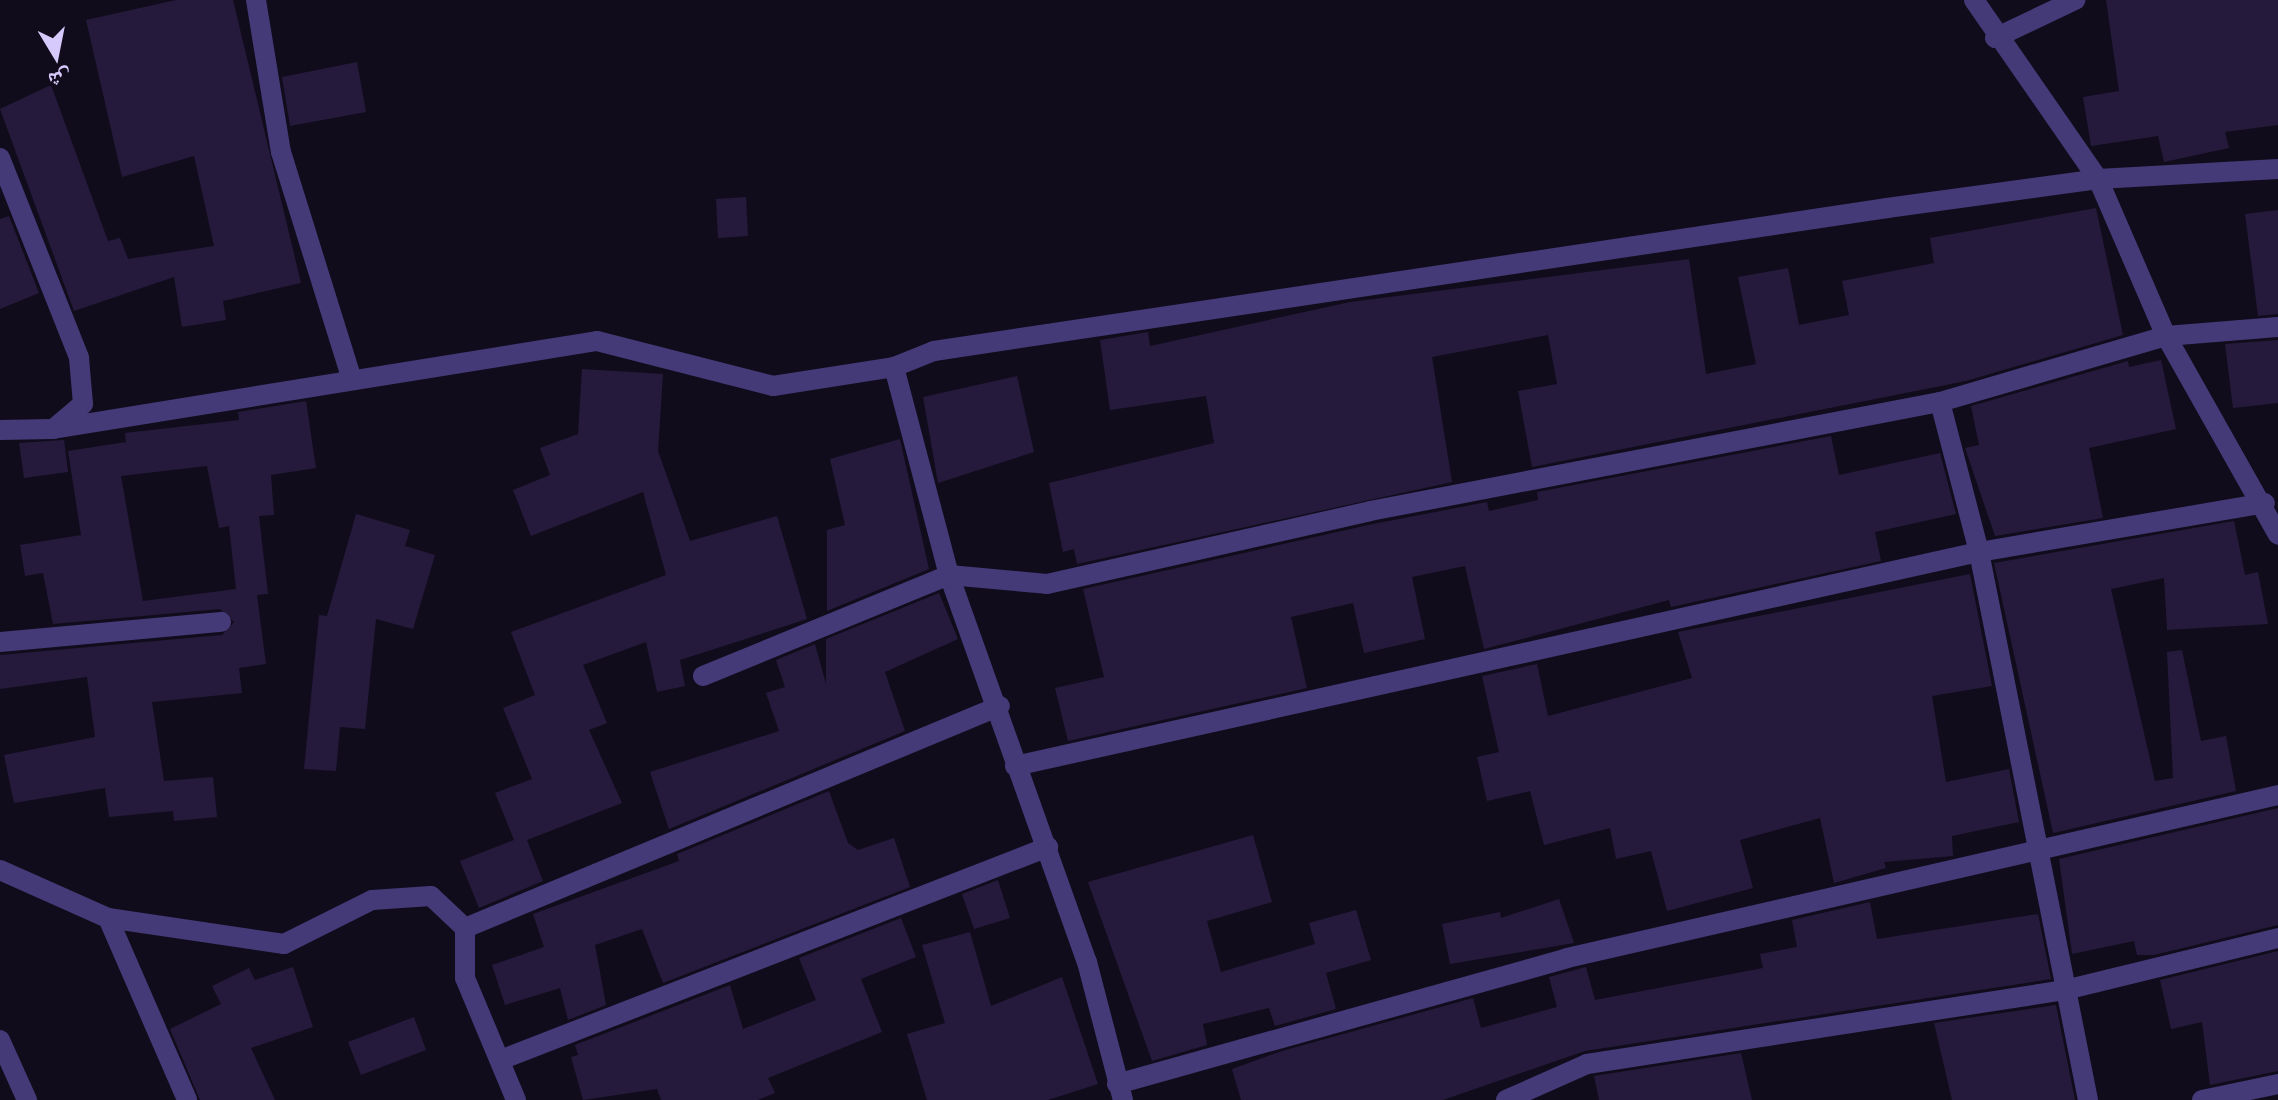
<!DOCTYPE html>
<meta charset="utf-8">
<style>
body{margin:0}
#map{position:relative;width:2278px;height:1100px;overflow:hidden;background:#110c1c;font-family:Mulish,"Noto Naskh Arabic",sans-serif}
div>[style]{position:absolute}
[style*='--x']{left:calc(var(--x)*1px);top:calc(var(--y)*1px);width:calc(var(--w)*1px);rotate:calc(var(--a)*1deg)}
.building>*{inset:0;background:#251a3b}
.minor>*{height:20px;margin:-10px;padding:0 10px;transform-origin:10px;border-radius:10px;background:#453a78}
span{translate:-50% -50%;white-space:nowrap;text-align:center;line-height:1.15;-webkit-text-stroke:8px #110c1c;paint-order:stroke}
.north{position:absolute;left:16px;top:16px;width:80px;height:80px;-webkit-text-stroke:6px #110c1c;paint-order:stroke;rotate:170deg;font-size:22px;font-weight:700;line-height:32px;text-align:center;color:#d6cafc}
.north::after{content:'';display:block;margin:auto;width:28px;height:36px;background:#d6cafc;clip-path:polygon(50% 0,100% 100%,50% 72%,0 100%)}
</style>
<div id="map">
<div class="building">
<div style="clip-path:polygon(176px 0,233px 0,301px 283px,223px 301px,226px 320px,182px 327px,174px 277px,74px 311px,0 109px,51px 85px,108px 241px,120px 238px,128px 259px,214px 246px,194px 156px,122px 177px,86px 20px)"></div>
<div style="clip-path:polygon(2106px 0,2278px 0,2278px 125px,2225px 132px,2229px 148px,2164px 162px,2158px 136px,2091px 146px,2083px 97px,2119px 91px)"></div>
<div style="clip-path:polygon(357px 62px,366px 112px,290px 126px,282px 77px)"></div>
<div style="clip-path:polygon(746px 197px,748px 236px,718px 238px,716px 199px)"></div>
<div style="clip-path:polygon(2096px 208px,2123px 335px,1966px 381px,1532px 467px,1518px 391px,1557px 384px,1548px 335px,1432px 357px,1452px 482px,1077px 564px,1074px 549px,1063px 552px,1049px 483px,1214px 443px,1206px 396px,1110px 410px,1100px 340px,1148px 332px,1150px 346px,1350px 302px,1689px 259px,1706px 374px,1756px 364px,1738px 277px,1788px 268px,1799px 325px,1849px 315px,1842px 281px,1934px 263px,1930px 238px)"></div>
<div style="clip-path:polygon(2278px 210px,2278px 314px,2258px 316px,2245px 214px)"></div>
<div style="clip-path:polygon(9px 216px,39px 293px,0 309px,0 219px)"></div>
<div style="clip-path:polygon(2278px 340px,2278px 403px,2233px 408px,2225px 344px)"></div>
<div style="clip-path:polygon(2161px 360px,2176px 429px,2089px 448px,2103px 518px,1995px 536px,1965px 448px,1979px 445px,1971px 406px,2128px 361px,2129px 367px)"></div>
<div style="clip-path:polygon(582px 369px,663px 374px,658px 451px,690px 541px,777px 516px,807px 619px,680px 660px,685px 686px,657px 692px,646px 642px,583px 665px,607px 723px,589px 730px,622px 803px,527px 840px,543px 881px,479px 908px,460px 861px,514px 840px,495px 793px,532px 779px,503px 708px,535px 695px,511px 632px,666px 575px,643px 492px,531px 536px,513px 490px,550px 475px,540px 448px,578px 434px)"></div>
<div style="clip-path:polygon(1017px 376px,1034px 452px,938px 483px,923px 397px)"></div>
<div style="clip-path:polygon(evenodd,306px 401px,316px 468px,271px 475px,274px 515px,259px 516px,268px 594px,257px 595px,266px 664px,239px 668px,242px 693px,152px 702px,164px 781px,213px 777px,217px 817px,174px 821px,173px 811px,109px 817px,105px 788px,14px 803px,4px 755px,95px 737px,87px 677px,0 689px,0 655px,222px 635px,234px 622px,220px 609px,53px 624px,43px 573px,25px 576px,20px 545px,81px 535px,68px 451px,126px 442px,125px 433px,239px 420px,238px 412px,306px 401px,207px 466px,219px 528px,229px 526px,236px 589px,143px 601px,121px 476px,207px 466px)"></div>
<div style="clip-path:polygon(1831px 436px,1839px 475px,1940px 453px,1956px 514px,1875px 532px,1881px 561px,1671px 607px,1669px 600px,1484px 649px,1465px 566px,1412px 577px,1425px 639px,1364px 653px,1353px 603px,1291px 617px,1307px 688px,1068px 741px,1055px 688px,1104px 677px,1083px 589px,1373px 524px,1487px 502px,1489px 511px,1538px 500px,1537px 492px)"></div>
<div style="clip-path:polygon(900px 439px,929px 569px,827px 611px,827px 530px,845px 525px,830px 459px)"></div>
<div style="clip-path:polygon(64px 440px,68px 472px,24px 478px,19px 443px)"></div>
<div style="clip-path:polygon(356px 514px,410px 530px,405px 546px,435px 555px,413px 629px,376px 619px,365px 729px,340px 727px,336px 771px,304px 769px,319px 615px,327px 616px)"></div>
<div style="clip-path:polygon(2234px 521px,2245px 575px,2258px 572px,2268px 624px,2167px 630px,2164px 578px,2111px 589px,2155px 781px,2173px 778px,2167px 652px,2182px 650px,2201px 741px,2226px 736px,2236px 791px,2053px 833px,1994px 563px)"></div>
<div style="clip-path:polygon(1970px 574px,1992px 686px,1932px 696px,1946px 782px,2009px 769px,2019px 822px,1952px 836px,1953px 856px,1884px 862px,1886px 868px,1834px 883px,1820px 818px,1740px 840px,1753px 888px,1667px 911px,1651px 851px,1616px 859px,1610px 828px,1544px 845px,1530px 791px,1487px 801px,1477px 757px,1499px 752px,1482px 676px,1537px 664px,1548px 716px,1692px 678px,1678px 632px)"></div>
<div style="clip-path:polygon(939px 593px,958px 639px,885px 672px,905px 731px,669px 829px,650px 772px,779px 731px,766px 693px,785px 687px,776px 660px,815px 644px,826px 684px,826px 639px)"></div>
<div style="clip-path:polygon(829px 791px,848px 843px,858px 850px,894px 838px,910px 887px,663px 983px,642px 929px,595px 945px,606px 1005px,568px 1020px,560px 988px,505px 1005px,492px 965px,544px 947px,533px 914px,679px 861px,677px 854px)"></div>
<div style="clip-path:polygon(2278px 808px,2278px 925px,2154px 955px,2137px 955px,2134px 941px,2072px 954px,2059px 859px)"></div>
<div style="clip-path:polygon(1253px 835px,1272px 902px,1207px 921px,1221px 972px,1315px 944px,1309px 923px,1356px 910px,1371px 960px,1326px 973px,1336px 1009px,1275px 1026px,1269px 1008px,1203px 1024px,1207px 1045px,1152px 1061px,1088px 882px)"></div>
<div style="clip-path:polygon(998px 880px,1010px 918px,974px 929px,962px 894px)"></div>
<div style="clip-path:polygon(1559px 899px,1574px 943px,1450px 964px,1442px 924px,1500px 912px,1501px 918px)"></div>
<div style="clip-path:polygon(1870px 902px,1877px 939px,2038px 914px,2051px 979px,1585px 1051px,1443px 1100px,1241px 1100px,1232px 1069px,1282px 1051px,1473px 998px,1481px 1028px,1557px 1007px,1549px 977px,1586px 967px,1595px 1000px,1763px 968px,1760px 954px,1797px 947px,1792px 920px)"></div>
<div style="clip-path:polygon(901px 918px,916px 957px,861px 979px,882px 1032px,768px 1078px,775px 1093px,758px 1100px,661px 1100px,657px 1089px,583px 1100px,571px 1057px,578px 1055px,575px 1045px,730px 985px,743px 1029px,816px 1000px,799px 958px)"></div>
<div style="clip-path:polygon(970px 932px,991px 1006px,1062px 977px,1098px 1084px,1048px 1100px,927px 1100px,907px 1034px,945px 1023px,922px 945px)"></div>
<div style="clip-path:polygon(2278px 951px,2278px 1071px,2210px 1085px,2202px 1022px,2171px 1029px,2160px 980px)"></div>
<div style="clip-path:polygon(293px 967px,313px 1027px,251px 1048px,275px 1100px,200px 1100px,170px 1029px,221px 1004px,212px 986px,249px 968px,255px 980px)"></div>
<div style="clip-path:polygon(2056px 1005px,2075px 1100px,1952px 1100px,1934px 1023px)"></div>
<div style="clip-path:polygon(414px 1017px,426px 1050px,361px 1075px,348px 1042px)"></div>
<div style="clip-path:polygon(1741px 1053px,1752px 1100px,1599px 1100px,1594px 1076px)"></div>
</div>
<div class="minor">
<div style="--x:256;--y:0;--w:154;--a:80.7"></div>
<div style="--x:281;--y:152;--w:236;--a:72.7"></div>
<div style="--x:1974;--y:0;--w:218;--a:55.3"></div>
<div style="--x:2098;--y:179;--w:171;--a:66.6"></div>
<div style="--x:2166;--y:336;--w:228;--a:60.6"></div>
<div style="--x:1995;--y:38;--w:89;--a:-25.4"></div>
<div style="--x:0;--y:158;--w:215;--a:68.4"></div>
<div style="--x:79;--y:358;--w:46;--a:85"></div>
<div style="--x:83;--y:404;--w:39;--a:140"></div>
<div style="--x:53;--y:429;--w:53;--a:178.9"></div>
<div style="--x:894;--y:367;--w:215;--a:75.2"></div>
<div style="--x:949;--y:575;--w:411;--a:70.4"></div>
<div style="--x:1087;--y:962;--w:143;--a:75.4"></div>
<div style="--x:1940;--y:402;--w:155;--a:75.4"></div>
<div style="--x:1979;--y:552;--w:559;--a:78.75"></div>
<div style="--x:53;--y:429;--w:551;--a:-9.19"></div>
<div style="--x:597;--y:341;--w:182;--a:14.3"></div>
<div style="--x:773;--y:386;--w:122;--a:-8.9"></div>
<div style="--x:894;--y:367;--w:43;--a:-21.8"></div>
<div style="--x:934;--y:351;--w:964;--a:-8.53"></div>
<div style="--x:1887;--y:208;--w:213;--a:-7.8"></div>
<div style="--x:2098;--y:179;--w:180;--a:-3.2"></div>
<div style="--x:0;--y:642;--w:222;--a:-5.2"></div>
<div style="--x:703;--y:676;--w:266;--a:-22.3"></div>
<div style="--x:949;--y:575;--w:98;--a:5.2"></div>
<div style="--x:1047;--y:584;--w:331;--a:-12.7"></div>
<div style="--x:1370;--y:511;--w:580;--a:-10.83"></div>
<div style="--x:1940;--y:402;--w:235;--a:-16.3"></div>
<div style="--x:2166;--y:336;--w:112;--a:-4.6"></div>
<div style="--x:1015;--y:766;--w:987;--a:-12.52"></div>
<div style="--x:1979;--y:552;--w:290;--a:-9.7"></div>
<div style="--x:0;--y:870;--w:118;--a:24"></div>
<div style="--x:108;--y:918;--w:178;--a:8.4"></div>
<div style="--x:284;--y:944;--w:98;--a:-26.6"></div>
<div style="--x:372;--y:900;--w:59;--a:-3.9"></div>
<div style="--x:431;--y:896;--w:47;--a:43.3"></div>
<div style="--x:465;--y:928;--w:50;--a:90"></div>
<div style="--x:465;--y:978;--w:132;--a:67.3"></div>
<div style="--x:108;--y:918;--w:198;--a:66.5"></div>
<div style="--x:465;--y:928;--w:579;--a:-22.54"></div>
<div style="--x:0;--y:1040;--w:66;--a:65.8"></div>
<div style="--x:503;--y:1059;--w:585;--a:-21.26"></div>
<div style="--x:1117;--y:1084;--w:467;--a:-15.6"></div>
<div style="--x:1567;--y:958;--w:729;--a:-12.91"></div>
<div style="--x:1506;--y:1100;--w:89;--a:-24"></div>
<div style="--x:1587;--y:1064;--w:484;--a:-8.8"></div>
<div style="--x:2065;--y:990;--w:219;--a:-13.7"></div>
<div style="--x:2202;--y:1100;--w:78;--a:-11.9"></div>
</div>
<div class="north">ش</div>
</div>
